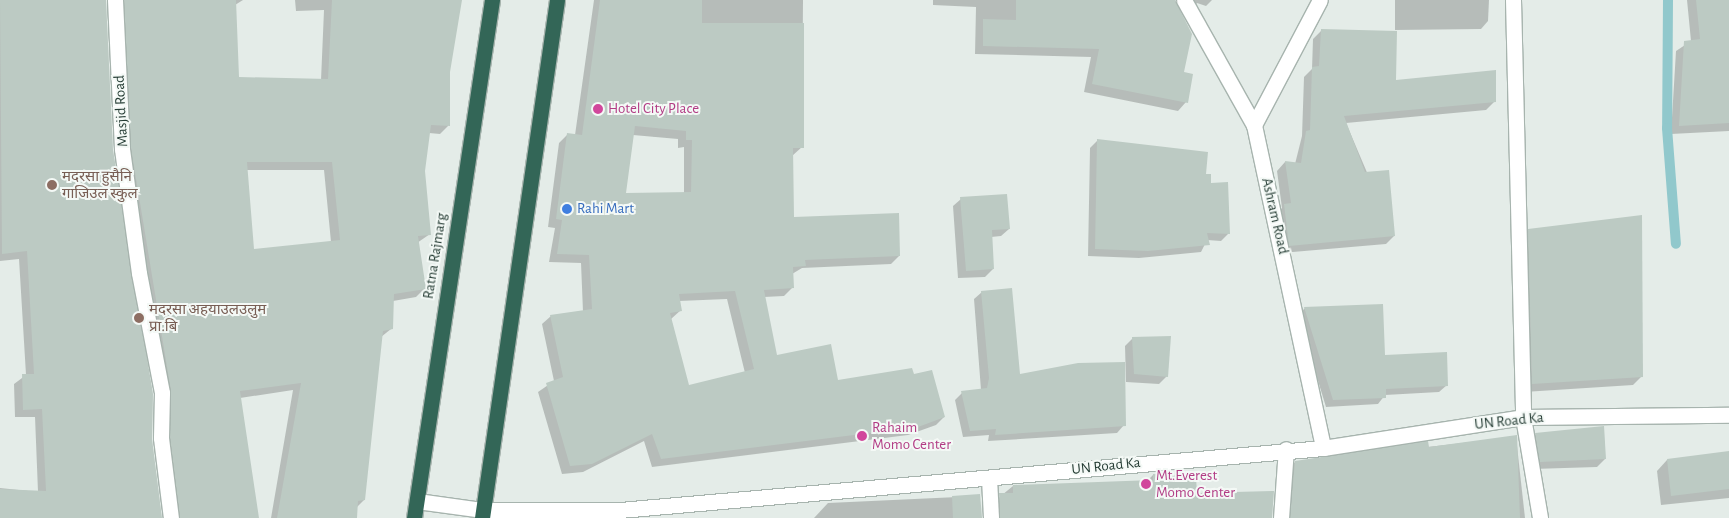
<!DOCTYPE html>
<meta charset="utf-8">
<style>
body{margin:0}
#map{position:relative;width:1729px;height:518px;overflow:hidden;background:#e4ece8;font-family:"Alegreya Sans","Noto Sans Devanagari",sans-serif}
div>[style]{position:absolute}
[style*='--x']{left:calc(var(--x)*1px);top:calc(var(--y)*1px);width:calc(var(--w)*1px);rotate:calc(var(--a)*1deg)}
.shadow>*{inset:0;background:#0003}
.stream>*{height:10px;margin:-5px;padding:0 5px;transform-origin:5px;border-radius:5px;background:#91c8cc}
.building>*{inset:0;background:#bccac3}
.roads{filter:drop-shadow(1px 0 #a7b4ae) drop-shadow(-1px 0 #a7b4ae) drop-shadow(0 1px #a7b4ae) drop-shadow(0 -1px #a7b4ae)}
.street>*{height:15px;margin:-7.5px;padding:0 7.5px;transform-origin:7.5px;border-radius:7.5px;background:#fff}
.secondary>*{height:15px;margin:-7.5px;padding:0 7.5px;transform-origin:7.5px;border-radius:7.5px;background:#fff}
.highway>*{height:15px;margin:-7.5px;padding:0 7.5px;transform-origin:7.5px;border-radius:7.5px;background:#336657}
.dots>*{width:14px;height:14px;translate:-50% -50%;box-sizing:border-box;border:2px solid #f4f9f6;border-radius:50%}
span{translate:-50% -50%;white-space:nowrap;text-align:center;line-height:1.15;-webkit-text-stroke:4px #f4f9f6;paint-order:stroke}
.hotel-label{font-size:15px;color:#b23c85}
.left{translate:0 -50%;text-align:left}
.street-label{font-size:15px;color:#253c34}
.education-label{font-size:15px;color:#785e54}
.shop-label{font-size:15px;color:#366cbe}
</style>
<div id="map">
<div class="shadow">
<div style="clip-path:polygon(0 0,104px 0,111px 150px,160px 518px,0 518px,0 488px,38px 492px,35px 417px,15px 417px,14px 384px,26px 375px,19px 259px,0 261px)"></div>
<div style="clip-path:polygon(evenodd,107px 0,243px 0,235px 5px,238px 79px,321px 80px,324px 10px,296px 11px,295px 0,460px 0,449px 72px,448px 126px,440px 134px,429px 133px,424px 171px,430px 234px,417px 243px,424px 289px,416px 297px,393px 301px,391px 329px,381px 337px,364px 500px,356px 508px,355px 518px,271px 518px,293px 390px,240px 398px,258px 518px,171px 518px,123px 157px,116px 8px,107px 0,246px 170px,324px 170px,331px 242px,253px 250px,246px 170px)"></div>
<div style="clip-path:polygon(evenodd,594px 0,803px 0,802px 147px,792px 156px,793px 218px,899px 256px,891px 264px,802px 268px,792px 274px,792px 288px,784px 296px,764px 297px,776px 356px,837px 382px,913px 376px,944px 417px,936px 425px,908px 435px,652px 467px,644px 441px,583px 472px,562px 474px,538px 392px,554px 381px,542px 324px,551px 316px,583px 312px,581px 263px,549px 262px,555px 228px,548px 227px,559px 143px,568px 134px,575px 135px,594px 0,633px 135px,678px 139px,678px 148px,684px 147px,684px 194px,625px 194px,633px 135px,594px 0,727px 299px,745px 373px,688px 387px,671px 319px,681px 310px,679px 301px,727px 299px)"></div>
<div style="clip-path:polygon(933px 0,1097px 0,1182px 73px,1186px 102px,1178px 111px,1084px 92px,1091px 57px,975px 54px,976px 7px,933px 5px)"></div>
<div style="clip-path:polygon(1182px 0,1212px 0,1206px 6px,1197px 3px,1190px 12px)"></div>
<div style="clip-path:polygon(1395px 0,1489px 0,1488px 21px,1481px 29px,1395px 30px)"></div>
<div style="clip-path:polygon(1687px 0,1729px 0,1729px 131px,1671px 134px,1676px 51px,1691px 41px)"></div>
<div style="clip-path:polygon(1322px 30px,1394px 82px,1495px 101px,1486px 110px,1346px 123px,1394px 236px,1386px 244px,1281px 253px,1276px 214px,1282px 208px,1277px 171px,1285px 162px,1295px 164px,1302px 136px,1304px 77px,1312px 69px,1313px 39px)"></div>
<div style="clip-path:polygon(1098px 140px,1205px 175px,1229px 233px,1221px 241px,1207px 240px,1201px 252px,1139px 258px,1088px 256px,1090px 148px)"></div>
<div style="clip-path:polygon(961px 199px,1009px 229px,1001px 236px,991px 237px,993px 269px,985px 277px,958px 278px,953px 206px)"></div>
<div style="clip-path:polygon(1528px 230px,1642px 376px,1633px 385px,1523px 392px,1520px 239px)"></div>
<div style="clip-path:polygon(982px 292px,1019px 375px,1124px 425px,1117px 433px,988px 441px,989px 435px,963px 437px,955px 400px,962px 393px,981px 390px,974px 299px)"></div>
<div style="clip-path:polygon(1305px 308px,1384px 356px,1447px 385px,1439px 392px,1385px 395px,1378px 404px,1326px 407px,1298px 315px)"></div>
<div style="clip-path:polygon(1133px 338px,1167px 376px,1159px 384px,1126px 382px,1125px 346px)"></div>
<div style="clip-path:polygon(1536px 434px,1605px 459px,1597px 467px,1533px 469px,1528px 442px)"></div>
<div style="clip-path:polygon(1516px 437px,1525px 518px,1282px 518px,1286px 472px,1295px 462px)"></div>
<div style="clip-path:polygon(1729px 453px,1729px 498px,1661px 505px,1657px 471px,1667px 460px)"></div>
<div style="clip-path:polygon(1153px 475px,1196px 494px,1271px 518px,991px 518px,991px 504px,1013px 486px,1146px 482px)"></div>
<div style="clip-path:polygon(979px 496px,981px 518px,814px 518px,828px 503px)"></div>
</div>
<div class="stream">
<div style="--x:1668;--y:0;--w:128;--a:90.4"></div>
<div style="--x:1667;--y:128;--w:116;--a:85.6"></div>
</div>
<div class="building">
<div style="clip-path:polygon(0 0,106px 0,113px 150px,153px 394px,152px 439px,162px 518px,0 518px,0 489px,46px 491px,42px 409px,23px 410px,22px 374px,34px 374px,27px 251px,2px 254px)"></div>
<div style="clip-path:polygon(evenodd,124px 0,236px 0,239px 77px,328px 79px,332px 0,462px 0,450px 72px,450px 126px,431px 125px,425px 171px,431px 235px,418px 236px,426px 289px,394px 294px,393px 329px,383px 331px,365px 500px,358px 501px,357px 518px,277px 518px,301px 383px,240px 391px,259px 518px,180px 518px,170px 438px,171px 391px,131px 148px,124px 0,247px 162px,332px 162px,340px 240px,254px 249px,247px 162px)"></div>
<div style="clip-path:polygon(evenodd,600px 0,702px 0,702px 23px,804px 23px,804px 148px,793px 148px,794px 217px,899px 213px,900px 256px,805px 260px,806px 266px,793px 267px,794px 288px,764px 290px,777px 355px,831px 344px,838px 380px,912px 368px,914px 374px,932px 370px,945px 417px,918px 427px,661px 459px,652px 434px,592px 464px,570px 466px,546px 383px,563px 377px,550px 315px,592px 309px,589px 255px,557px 254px,562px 220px,556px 219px,567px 133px,582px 135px,600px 0,635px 126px,686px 131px,686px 140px,692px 140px,691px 192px,626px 193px,635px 126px,600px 0,735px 291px,754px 369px,689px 385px,670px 313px,682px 311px,679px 294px,735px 291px)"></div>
<div style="clip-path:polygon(1016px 0,1175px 0,1192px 34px,1184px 72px,1193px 74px,1188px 103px,1092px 84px,1099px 49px,983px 46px,983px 19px,1016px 20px)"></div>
<div style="clip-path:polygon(1696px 0,1729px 0,1729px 123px,1679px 126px,1684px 41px,1700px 39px)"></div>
<div style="clip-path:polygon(1321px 29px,1397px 31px,1396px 80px,1496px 70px,1496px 102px,1344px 116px,1365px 172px,1389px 170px,1395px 236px,1289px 246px,1284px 204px,1291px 203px,1285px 161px,1301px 163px,1306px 131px,1310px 130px,1312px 67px,1319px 66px)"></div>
<div style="clip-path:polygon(1097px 139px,1208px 152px,1206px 174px,1211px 174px,1211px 183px,1228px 182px,1230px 234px,1207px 233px,1210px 245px,1148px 251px,1095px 249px)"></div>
<div style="clip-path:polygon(1007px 194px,1010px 229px,992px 230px,994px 269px,966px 271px,960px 197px)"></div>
<div style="clip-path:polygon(1642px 215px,1643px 377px,1532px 384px,1528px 229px)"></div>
<div style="clip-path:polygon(1012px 288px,1020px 374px,1078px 363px,1125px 362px,1126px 426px,995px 435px,996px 429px,970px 431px,961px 391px,987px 388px,989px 378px,981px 291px)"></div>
<div style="clip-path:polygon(1383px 304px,1385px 355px,1447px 352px,1448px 386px,1386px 389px,1386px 398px,1333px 400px,1304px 307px)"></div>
<div style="clip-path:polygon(1171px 336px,1168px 377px,1134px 374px,1132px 337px)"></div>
<div style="clip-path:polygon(1604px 426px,1606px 459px,1540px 462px,1535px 433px)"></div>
<div style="clip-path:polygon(1517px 435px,1520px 518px,1290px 518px,1295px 461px,1428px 441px,1429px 447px)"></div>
<div style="clip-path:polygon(1729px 451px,1729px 489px,1671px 496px,1667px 459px)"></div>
<div style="clip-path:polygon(1153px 474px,1196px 477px,1197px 493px,1274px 491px,1272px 518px,1000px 518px,999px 493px,1013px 493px,1013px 485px,1153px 480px)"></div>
<div style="clip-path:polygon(980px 494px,982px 518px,953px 518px,952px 496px)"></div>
</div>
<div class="roads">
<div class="street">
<div style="--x:115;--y:0;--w:149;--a:87.3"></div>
<div style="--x:122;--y:149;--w:125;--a:82.2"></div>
<div style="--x:139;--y:273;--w:122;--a:79.1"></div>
<div style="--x:162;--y:393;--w:45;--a:91.3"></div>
<div style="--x:161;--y:438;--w:81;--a:82.9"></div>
<div style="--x:1184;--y:0;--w:143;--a:60.8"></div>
<div style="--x:1254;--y:125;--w:330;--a:77.9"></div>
<div style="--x:1513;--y:0;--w:417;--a:88.6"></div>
<div style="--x:1523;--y:417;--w:102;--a:80.4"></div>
<div style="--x:1254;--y:125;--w:141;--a:-62.2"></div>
<div style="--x:989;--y:478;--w:40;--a:87.1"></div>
<div style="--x:1281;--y:518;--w:69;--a:-85.9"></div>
</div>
<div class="secondary">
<div style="--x:417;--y:501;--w:67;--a:7.8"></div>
<div style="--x:483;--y:510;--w:137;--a:0"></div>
<div style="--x:620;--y:510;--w:706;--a:-5.04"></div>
<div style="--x:1323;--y:448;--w:202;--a:-8.8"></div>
<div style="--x:1523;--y:417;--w:206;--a:-0.6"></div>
</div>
<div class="highway">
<div style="--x:414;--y:518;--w:524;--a:-81.44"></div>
<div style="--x:482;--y:518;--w:523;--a:-81.76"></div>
</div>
</div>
<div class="dots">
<div style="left:598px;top:109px;background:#d1479c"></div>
<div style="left:52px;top:185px;background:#8d6e63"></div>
<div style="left:567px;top:209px;background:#3f7fe0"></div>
<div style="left:139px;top:318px;background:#8d6e63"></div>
<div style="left:862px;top:436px;background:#d1479c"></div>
<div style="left:1146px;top:484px;background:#d1479c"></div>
</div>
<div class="hotel-label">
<span class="left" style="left:608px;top:109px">Hotel City Place</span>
<span class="left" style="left:872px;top:436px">Rahaim<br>Momo Center</span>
<span class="left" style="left:1156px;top:484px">Mt.Everest<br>Momo Center</span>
</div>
<div class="street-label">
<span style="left:121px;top:111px;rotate:-93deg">Masjid Road</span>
<span style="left:1275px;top:216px;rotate:77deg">Ashram Road</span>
<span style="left:435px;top:256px;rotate:-81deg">Ratna Rajmarg</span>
<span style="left:1509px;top:421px;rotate:-6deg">UN Road Ka</span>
<span style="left:1106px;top:466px;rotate:-6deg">UN Road Ka</span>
</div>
<div class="education-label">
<span class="left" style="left:62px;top:185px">मदरसा हुसैनि<br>गाजिउल स्कुल</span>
<span class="left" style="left:149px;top:318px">मदरसा अहयाउलउलुम<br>प्रा.बि</span>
</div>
<div class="shop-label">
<span class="left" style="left:577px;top:209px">Rahi Mart</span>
</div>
</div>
